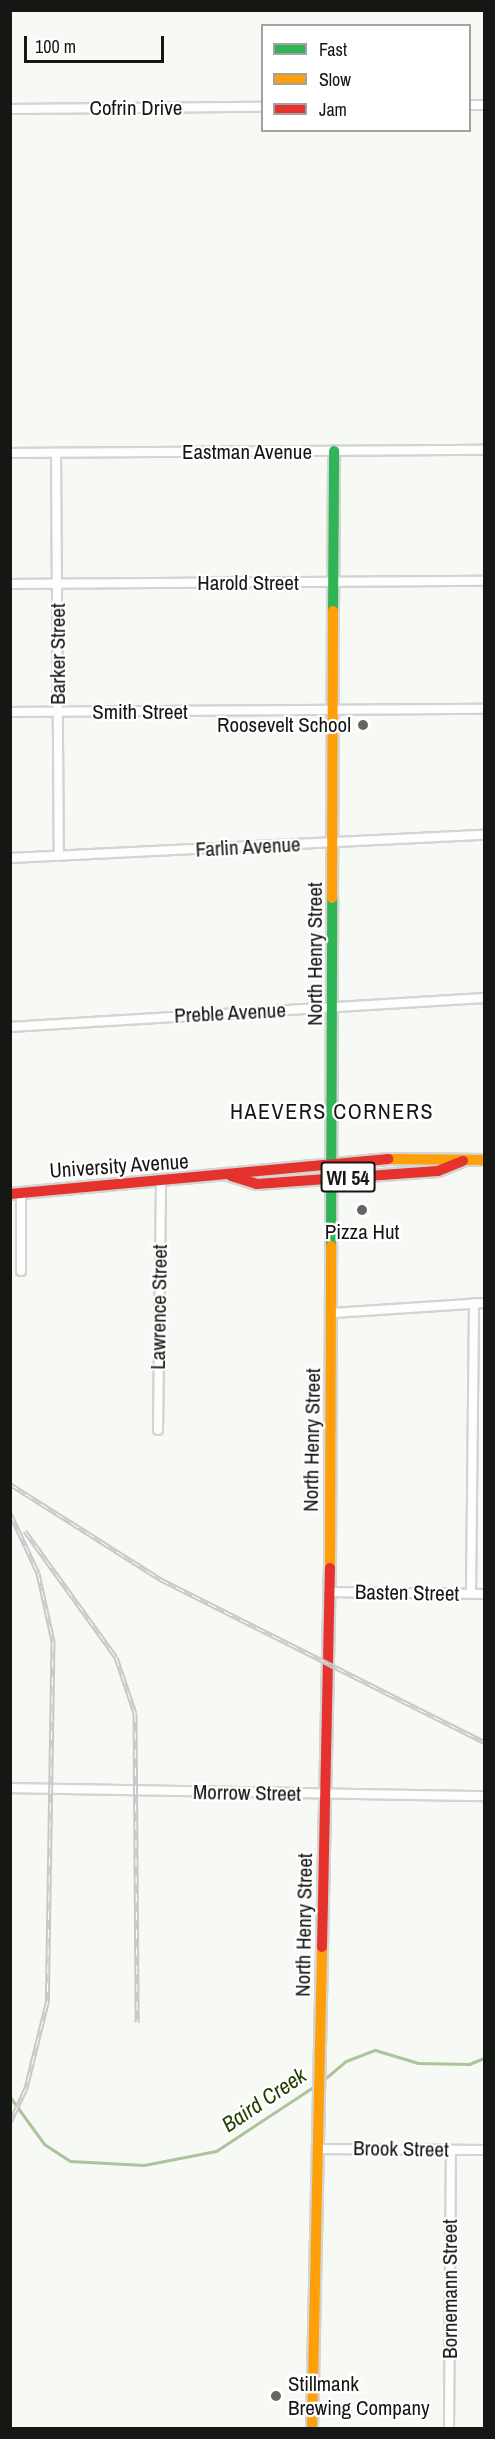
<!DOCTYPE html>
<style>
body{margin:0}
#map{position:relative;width:495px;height:2439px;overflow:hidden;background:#f7f9f5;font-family:"Archivo Narrow",sans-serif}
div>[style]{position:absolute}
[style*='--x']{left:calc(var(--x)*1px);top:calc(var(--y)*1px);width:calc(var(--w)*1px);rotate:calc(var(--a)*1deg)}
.stream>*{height:3px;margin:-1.5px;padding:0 1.5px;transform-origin:1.5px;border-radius:1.5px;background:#abc59b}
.roads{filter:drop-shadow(2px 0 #d3d5d2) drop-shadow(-2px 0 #d3d5d2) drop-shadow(0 2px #d3d5d2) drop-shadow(0 -2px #d3d5d2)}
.street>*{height:8px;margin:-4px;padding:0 4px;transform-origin:4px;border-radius:4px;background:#fefefe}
.fast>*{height:10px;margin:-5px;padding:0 5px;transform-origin:5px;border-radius:5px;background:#30b455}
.slow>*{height:10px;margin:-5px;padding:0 5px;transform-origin:5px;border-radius:5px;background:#ff9f0a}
.jam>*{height:10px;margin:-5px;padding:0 5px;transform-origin:5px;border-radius:5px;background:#e5322d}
.rail>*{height:5px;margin-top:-2.5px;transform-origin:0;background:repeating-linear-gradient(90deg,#fff 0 9px,#c9c9c9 0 18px);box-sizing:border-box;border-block:2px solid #c9c9c9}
.dots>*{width:16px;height:16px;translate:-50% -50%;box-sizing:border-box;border:3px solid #fff;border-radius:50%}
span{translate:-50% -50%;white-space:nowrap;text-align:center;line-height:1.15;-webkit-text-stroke:4.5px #fff;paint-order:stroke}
.shield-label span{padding:2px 4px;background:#fff;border:2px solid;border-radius:4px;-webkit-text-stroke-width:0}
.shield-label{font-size:20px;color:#151715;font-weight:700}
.street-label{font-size:21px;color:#151715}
.poi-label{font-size:21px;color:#151715}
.right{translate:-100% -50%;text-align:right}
.left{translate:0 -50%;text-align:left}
.neighbourhood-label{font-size:22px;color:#151715;letter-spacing:1.5px}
.water-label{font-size:22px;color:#1f3f00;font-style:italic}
.frame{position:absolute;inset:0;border:12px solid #151715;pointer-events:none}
.legend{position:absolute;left:261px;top:24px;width:210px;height:108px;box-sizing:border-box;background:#fff;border:2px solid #a1a2a1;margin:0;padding:8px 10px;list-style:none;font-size:18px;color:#151715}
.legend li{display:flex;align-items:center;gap:12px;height:30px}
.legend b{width:30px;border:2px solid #a1a2a1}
.scale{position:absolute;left:24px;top:36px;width:140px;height:27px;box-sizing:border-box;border:3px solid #151715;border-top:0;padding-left:8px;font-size:18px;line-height:21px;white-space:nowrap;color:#151715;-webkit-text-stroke:4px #fff;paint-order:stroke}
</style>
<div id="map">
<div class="stream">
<div style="--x:322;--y:2081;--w:31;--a:-40"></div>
<div style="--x:346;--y:2061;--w:31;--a:-21"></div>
<div style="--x:375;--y:2050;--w:45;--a:16.8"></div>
<div style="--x:418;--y:2063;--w:51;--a:1.1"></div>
<div style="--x:469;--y:2064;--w:16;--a:-22"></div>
<div style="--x:10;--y:2097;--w:58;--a:54.1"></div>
<div style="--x:44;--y:2144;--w:31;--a:33"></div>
<div style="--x:70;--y:2161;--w:74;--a:3.1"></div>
<div style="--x:144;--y:2165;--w:73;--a:-11"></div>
<div style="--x:216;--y:2151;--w:120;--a:-33.4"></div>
</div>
<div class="roads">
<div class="street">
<div style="--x:470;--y:105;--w:14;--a:0"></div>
<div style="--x:10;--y:109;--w:252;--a:-0.5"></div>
<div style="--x:10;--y:453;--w:474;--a:-0.4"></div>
<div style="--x:56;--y:453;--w:403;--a:89.6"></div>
<div style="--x:10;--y:584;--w:474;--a:-0.4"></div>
<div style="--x:10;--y:712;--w:474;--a:-0.4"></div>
<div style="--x:10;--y:858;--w:475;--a:-2.8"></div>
<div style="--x:10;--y:1027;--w:475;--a:-3.5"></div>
<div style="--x:21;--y:1193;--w:78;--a:90"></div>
<div style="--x:333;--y:1313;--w:151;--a:-3.8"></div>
<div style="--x:158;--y:1430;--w:246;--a:-89.3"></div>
<div style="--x:330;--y:1592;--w:154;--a:0.7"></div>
<div style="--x:471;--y:1593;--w:290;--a:-89.4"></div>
<div style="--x:10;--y:1788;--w:474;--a:1"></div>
<div style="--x:318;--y:2149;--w:166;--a:0.3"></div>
<div style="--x:449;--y:2428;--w:278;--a:-89.6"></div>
</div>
<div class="fast">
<div style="--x:333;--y:611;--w:160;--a:-89.6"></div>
<div style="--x:331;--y:1246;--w:348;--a:-89.8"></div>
</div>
<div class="slow">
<div style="--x:332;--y:898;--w:287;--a:-89.8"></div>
<div style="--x:388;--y:1159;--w:96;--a:0.6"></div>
<div style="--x:330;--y:1568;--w:322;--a:-89.8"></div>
<div style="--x:312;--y:2428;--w:481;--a:-88.8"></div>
</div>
<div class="jam">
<div style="--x:231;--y:1176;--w:27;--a:17"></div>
<div style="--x:257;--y:1184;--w:181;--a:-4.1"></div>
<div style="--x:438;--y:1171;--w:27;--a:-22"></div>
<div style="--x:10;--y:1194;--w:380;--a:-5.3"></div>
<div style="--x:322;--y:1947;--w:379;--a:-88.8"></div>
</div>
</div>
<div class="rail">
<div style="--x:10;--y:1484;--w:178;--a:32.3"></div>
<div style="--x:160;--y:1579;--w:363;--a:26.7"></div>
<div style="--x:10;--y:1513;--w:66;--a:65"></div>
<div style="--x:38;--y:1573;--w:70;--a:77.6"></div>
<div style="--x:53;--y:1641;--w:362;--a:90.9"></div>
<div style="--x:47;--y:2003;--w:88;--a:103.9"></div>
<div style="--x:26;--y:2088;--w:38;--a:115"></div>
<div style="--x:25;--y:1531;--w:155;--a:54.2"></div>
<div style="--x:116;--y:1657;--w:59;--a:71.3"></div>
<div style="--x:135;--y:1713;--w:309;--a:89.6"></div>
</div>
<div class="dots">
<div style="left:363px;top:725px;background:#646663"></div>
<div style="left:362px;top:1210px;background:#646663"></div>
<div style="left:276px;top:2396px;background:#646663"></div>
</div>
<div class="shield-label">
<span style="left:348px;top:1177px">WI 54</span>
</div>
<div class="street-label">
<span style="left:136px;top:108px">Cofrin Drive</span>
<span style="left:247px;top:452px">Eastman Avenue</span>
<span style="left:248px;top:583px">Harold Street</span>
<span style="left:58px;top:654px;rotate:-90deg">Barker Street</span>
<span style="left:140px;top:712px">Smith Street</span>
<span style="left:248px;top:847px;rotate:-3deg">Farlin Avenue</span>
<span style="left:315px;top:954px;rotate:-90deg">North Henry Street</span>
<span style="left:230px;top:1013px;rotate:-3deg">Preble Avenue</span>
<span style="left:119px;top:1166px;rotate:-4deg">University Avenue</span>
<span style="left:159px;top:1307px;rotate:-89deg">Lawrence Street</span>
<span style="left:312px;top:1440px;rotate:-89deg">North Henry Street</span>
<span style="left:407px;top:1593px;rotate:1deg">Basten Street</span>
<span style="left:247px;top:1793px;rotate:1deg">Morrow Street</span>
<span style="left:304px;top:1925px;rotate:-89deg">North Henry Street</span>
<span style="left:401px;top:2149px;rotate:1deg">Brook Street</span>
<span style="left:450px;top:2289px;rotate:-90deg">Bornemann Street</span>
</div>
<div class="poi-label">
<span class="right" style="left:351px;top:725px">Roosevelt School</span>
<span style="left:362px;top:1232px">Pizza Hut</span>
<span class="left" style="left:288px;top:2396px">Stillmank<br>Brewing Company</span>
</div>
<div class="neighbourhood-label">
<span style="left:332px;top:1112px">HAEVERS CORNERS</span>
</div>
<div class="water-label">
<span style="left:264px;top:2100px;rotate:-34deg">Baird Creek</span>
</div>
<div class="frame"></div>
<ul class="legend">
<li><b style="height:8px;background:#30b455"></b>Fast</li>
<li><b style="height:8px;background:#ff9f0a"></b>Slow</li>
<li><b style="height:8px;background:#e5322d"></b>Jam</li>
</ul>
<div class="scale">100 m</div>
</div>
